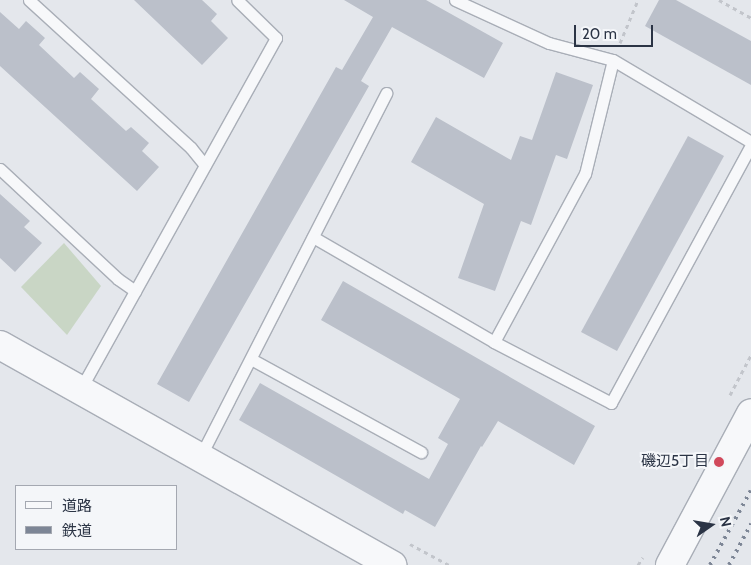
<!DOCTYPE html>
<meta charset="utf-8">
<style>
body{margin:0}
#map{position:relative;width:751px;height:565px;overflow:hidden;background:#e4e7ec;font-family:Cabin,"Noto Sans JP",sans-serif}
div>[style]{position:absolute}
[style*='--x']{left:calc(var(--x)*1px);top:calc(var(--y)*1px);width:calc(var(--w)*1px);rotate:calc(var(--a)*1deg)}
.green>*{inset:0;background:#c9d6c5}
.building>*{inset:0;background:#bbc0ca}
.path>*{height:3px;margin-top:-1.5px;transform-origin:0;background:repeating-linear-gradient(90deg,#c2c5cb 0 4px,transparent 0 8px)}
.roads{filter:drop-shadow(1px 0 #a9aeb7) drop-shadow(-1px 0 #a9aeb7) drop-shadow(0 1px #a9aeb7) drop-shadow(0 -1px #a9aeb7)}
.service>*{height:11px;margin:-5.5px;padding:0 5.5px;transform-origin:5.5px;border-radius:5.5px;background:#f7f8fa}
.tertiary>*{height:28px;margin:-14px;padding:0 14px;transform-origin:14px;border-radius:14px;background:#f7f8fa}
.rail>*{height:4px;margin-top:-2px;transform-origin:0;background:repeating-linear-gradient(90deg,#7d8696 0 2.5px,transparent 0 7.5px)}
.dots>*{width:14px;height:14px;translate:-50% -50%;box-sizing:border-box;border:2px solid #f4f6f9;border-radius:50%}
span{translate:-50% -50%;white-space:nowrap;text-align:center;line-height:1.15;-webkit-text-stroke:4px #f4f6f9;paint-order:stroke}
.poi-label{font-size:15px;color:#2b3445}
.right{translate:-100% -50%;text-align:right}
.legend{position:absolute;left:15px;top:485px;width:162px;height:65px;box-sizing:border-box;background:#f4f6f9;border:1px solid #a4a8b1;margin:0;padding:6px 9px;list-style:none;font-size:15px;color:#2b3445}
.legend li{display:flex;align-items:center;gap:10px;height:25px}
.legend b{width:25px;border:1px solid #a4a8b1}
.north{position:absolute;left:686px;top:500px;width:50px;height:50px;-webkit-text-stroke:4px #f4f6f9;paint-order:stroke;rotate:77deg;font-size:14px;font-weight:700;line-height:20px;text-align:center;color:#2b3445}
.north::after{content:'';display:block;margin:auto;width:18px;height:22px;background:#2b3445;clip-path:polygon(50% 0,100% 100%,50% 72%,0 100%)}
.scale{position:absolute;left:574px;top:25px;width:79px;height:22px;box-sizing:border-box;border:2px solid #2b3445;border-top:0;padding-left:6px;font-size:15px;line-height:18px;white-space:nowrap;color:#2b3445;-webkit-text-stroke:4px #f4f6f9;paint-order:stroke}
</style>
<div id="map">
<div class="green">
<div style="clip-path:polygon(64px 243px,101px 286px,67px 335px,21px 287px)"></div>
</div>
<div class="building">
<div style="clip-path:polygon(134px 0,202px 0,217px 14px,211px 21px,228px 38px,202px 65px)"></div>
<div style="clip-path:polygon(344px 0,426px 0,503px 43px,484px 78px,392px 27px,361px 81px,369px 86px,189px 402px,157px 384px,336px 67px,342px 70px,373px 17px)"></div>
<div style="clip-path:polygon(659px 0,676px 0,751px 41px,751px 85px,645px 26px)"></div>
<div style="clip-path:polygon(0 12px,19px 29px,26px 21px,45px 38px,39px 45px,74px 78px,80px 72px,99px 89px,91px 99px,126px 131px,131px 127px,149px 143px,142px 151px,159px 167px,137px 191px,0 66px)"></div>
<div style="clip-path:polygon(556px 72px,593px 85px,567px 159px,556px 155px,531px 225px,521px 221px,495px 291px,458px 278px,484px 204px,411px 162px,436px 117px,511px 160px,520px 136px,532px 140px)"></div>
<div style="clip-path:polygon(688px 136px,724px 156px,617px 351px,581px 332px)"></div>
<div style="clip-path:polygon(0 194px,30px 221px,24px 227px,42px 243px,15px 272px,0 258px)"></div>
<div style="clip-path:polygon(343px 281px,595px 426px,574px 465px,498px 421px,482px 447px,481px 446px,435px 527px,405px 510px,403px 514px,239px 420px,260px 383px,429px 479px,448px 444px,438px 438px,460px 399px,321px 320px)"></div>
</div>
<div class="path">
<div style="--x:719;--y:0;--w:37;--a:29"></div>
<div style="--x:620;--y:43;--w:47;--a:-67.3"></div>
<div style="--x:730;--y:395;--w:45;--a:-62.3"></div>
<div style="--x:410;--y:544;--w:44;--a:28.3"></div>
<div style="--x:638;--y:565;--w:9;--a:-58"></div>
</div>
<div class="roads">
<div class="service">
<div style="--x:29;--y:0;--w:219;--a:42.4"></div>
<div style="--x:191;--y:148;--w:22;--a:51"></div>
<div style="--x:455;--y:0;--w:103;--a:24.6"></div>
<div style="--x:549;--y:43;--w:66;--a:14.9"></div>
<div style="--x:0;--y:169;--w:161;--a:43"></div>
<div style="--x:118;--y:279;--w:21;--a:35"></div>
<div style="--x:313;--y:237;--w:209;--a:30.1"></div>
<div style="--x:494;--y:342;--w:132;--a:27.5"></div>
<div style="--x:611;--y:403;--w:294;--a:-61.5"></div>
<div style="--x:494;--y:342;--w:191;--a:-61.6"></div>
<div style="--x:585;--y:174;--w:117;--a:-76.2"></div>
<div style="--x:613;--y:60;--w:161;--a:30.7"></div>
<div style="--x:251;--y:359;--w:194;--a:28.7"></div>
<div style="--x:80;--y:390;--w:403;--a:-60.9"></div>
<div style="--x:276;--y:38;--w:54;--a:-135.7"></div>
<div style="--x:200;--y:457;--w:409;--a:-62.9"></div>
</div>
<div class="tertiary">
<div style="--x:0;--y:345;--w:450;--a:29.3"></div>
<div style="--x:670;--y:565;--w:172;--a:-61.9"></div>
</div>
</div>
<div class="rail">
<div style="--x:710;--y:565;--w:85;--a:-61.3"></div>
<div style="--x:729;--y:565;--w:47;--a:-61.8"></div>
</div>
<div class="dots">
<div style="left:719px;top:462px;background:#d1495b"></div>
</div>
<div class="poi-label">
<span class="right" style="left:709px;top:462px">磯辺5丁目</span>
</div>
<ul class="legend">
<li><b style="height:6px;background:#f7f8fa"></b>道路</li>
<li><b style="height:6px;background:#7d8696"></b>鉄道</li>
</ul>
<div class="north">N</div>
<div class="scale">20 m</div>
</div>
